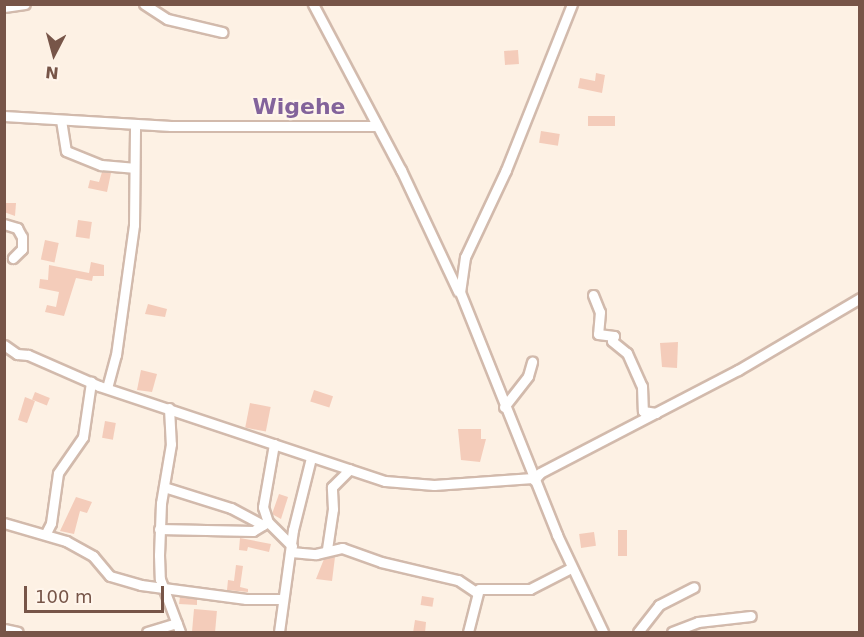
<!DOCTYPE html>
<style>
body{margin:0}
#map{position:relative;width:864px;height:637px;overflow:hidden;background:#fdf1e4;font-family:"DejaVu Sans",sans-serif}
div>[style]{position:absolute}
.building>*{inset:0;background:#f4ccba;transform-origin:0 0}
.roads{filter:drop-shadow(2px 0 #d2baac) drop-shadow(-2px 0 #d2baac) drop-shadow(0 2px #d2baac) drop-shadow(0 -2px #d2baac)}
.minor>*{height:9px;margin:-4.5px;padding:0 4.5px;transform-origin:4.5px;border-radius:4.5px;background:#fff}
span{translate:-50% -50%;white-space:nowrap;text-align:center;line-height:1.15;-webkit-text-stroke:4.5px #fff5eb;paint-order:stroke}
.quarter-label{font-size:22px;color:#83639b;font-weight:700}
.frame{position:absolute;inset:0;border:6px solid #775548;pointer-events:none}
.north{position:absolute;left:24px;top:24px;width:60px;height:60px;-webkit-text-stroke:4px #fff5eb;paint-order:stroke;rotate:186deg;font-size:16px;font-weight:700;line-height:24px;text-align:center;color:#775548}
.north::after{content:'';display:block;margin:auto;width:21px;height:27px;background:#775548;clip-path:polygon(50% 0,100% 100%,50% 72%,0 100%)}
.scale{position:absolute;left:24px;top:586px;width:140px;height:27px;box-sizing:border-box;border:3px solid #775548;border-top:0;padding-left:8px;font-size:18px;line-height:21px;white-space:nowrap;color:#775548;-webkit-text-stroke:4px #fff5eb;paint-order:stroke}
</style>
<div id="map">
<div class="building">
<i style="left:518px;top:50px;width:14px;height:14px;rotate:86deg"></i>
<i style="clip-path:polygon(596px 73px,605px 75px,602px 93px,578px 88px,580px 78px,595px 81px)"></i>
<i style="left:588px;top:116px;width:27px;height:10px"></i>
<i style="left:541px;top:131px;width:19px;height:12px;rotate:9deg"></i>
<i style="clip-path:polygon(102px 172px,111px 173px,107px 192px,88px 188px,90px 180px,99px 182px)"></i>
<i style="clip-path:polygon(4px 203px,16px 203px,15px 216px,4px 212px)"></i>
<i style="left:78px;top:220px;width:14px;height:17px;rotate:8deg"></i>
<i style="left:45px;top:240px;width:14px;height:20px;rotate:12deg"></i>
<i style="clip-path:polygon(91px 262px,104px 265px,104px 276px,93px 276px,92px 281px,76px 278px,64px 316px,45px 312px,47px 305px,56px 307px,59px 292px,39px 288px,40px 279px,48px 280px,49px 265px,89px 273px)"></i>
<i style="clip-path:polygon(148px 304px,167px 309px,165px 317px,145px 314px)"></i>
<i style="clip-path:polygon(678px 342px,677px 368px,662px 367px,660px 343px)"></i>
<i style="clip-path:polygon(141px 370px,157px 374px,152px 392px,137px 390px)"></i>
<i style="left:314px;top:390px;width:20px;height:12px;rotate:18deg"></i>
<i style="left:35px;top:392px;width:16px;height:8px;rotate:22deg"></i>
<i style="clip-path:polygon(25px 397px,35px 401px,27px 423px,18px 420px)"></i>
<i style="left:250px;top:403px;width:21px;height:25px;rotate:11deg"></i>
<i style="left:105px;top:421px;width:11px;height:17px;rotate:10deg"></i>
<i style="clip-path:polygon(458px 429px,481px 429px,481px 439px,486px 439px,480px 462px,461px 460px)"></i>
<i style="clip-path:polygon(279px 494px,288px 497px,281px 519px,272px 514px)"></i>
<i style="clip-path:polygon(76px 497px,92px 502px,87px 513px,80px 511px,74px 534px,60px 531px)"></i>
<i style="left:618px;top:530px;width:9px;height:26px"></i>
<i style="left:594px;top:532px;width:14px;height:15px;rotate:82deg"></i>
<i style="clip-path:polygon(240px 538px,271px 544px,269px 552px,248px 547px,247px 551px,239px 550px)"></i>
<i style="clip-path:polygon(335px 557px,332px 581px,316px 579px,324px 559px)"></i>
<i style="clip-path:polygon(236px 565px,243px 566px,240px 587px,248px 589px,248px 592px,227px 590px,228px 580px,234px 581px)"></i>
<i style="left:422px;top:596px;width:12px;height:9px;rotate:9deg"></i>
<i style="clip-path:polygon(180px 597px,197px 599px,197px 605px,179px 604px)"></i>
<i style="left:194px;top:609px;width:23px;height:24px;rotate:5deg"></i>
<i style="clip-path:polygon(415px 620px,426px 622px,425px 633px,413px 633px)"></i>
</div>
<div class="roads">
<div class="minor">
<i style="left:144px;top:4px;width:27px;rotate:33deg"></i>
<i style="left:167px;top:19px;width:57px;rotate:13.3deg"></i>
<i style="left:313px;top:4px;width:188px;rotate:62.1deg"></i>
<i style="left:401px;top:170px;width:134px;rotate:64.8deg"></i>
<i style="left:572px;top:4px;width:179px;rotate:111.7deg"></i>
<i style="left:506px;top:170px;width:96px;rotate:115.2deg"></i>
<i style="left:465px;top:257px;width:35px;rotate:98deg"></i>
<i style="left:460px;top:292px;width:262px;rotate:68.2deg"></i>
<i style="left:557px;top:535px;width:107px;rotate:64.6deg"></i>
<i style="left:4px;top:7px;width:21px;rotate:-8deg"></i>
<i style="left:4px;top:116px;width:167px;rotate:3.4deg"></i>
<i style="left:171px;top:126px;width:206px"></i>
<i style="left:61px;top:120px;width:31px;rotate:81deg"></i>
<i style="left:66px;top:151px;width:38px;rotate:22deg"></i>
<i style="left:101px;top:165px;width:32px;rotate:5deg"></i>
<i style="left:4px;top:224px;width:14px;rotate:17deg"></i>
<i style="left:17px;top:228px;width:10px;rotate:61deg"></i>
<i style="left:22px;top:237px;width:12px;rotate:90deg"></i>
<i style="left:22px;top:249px;width:13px;rotate:135deg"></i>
<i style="left:593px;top:295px;width:18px;rotate:68deg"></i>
<i style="left:600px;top:312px;width:22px;rotate:95deg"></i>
<i style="left:598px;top:334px;width:16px;rotate:7deg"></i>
<i style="left:614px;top:336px;width:5px;rotate:112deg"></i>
<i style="left:612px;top:341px;width:19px;rotate:39deg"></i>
<i style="left:627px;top:353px;width:36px;rotate:66deg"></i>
<i style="left:642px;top:386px;width:25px;rotate:88deg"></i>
<i style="left:643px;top:411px;width:13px;rotate:9deg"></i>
<i style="left:4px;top:345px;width:16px;rotate:35deg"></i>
<i style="left:17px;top:354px;width:11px;rotate:5deg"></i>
<i style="left:28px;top:355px;width:77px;rotate:23.6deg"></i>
<i style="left:99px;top:386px;width:301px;rotate:18.4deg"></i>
<i style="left:385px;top:481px;width:49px;rotate:4.7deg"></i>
<i style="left:434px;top:485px;width:99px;rotate:-4deg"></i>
<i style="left:107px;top:388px;width:34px;rotate:-75deg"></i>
<i style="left:116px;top:355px;width:131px;rotate:-82.1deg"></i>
<i style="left:134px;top:225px;width:101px;rotate:-89.4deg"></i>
<i style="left:504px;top:407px;width:39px;rotate:-52deg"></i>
<i style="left:528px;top:376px;width:15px;rotate:-74deg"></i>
<i style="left:169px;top:408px;width:36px;rotate:87deg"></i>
<i style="left:171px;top:444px;width:60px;rotate:99.6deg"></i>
<i style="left:161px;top:503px;width:52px;rotate:92.2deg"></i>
<i style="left:159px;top:555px;width:24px;rotate:88deg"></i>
<i style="left:160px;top:579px;width:57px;rotate:69.3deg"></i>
<i style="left:274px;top:444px;width:64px;rotate:99.9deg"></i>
<i style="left:263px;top:507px;width:16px;rotate:72deg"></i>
<i style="left:268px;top:522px;width:34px;rotate:45deg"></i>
<i style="left:534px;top:480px;width:9px;rotate:-49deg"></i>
<i style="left:540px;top:473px;width:223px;rotate:-27.5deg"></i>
<i style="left:738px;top:370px;width:142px;rotate:-30.5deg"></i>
<i style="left:164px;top:487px;width:70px;rotate:17.4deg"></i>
<i style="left:231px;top:508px;width:36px;rotate:28deg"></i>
<i style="left:4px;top:523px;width:65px;rotate:16.2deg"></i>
<i style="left:66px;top:541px;width:31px;rotate:29deg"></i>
<i style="left:93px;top:556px;width:26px;rotate:50deg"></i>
<i style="left:110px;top:576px;width:32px;rotate:16deg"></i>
<i style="left:141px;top:585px;width:106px;rotate:7.6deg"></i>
<i style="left:246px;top:599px;width:37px"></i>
<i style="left:159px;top:529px;width:94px;rotate:1.2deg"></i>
<i style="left:253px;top:531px;width:17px;rotate:-31deg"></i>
<i style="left:46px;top:533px;width:11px;rotate:-63deg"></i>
<i style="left:51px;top:523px;width:50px;rotate:-82deg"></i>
<i style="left:58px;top:473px;width:44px;rotate:-55.2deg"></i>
<i style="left:83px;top:437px;width:56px;rotate:-81.7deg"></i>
<i style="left:327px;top:549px;width:40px;rotate:-81.5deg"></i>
<i style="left:333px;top:509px;width:22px;rotate:-93deg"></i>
<i style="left:332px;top:487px;width:25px;rotate:-45deg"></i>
<i style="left:291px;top:552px;width:25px;rotate:5deg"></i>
<i style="left:316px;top:554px;width:27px;rotate:-13deg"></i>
<i style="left:342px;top:548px;width:41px;rotate:19.7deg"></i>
<i style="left:381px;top:562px;width:79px;rotate:13.2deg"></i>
<i style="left:458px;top:580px;width:22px;rotate:34deg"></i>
<i style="left:4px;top:629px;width:14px;rotate:12deg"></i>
<i style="left:147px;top:632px;width:31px;rotate:-17deg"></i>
<i style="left:279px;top:632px;width:103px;rotate:-82.2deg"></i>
<i style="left:293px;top:530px;width:74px;rotate:-76deg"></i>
<i style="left:468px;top:632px;width:44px;rotate:-75.7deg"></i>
<i style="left:479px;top:589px;width:51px"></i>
<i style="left:530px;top:589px;width:46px;rotate:-27.1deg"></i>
<i style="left:638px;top:632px;width:34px;rotate:-52deg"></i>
<i style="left:659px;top:605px;width:39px;rotate:-27deg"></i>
<i style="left:672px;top:632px;width:28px;rotate:-21deg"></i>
<i style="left:698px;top:622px;width:53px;rotate:-6.5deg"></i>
</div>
</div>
<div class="quarter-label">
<span style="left:299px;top:107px">Wigehe</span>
</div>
<div class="frame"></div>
<div class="north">N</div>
<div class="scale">100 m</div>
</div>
